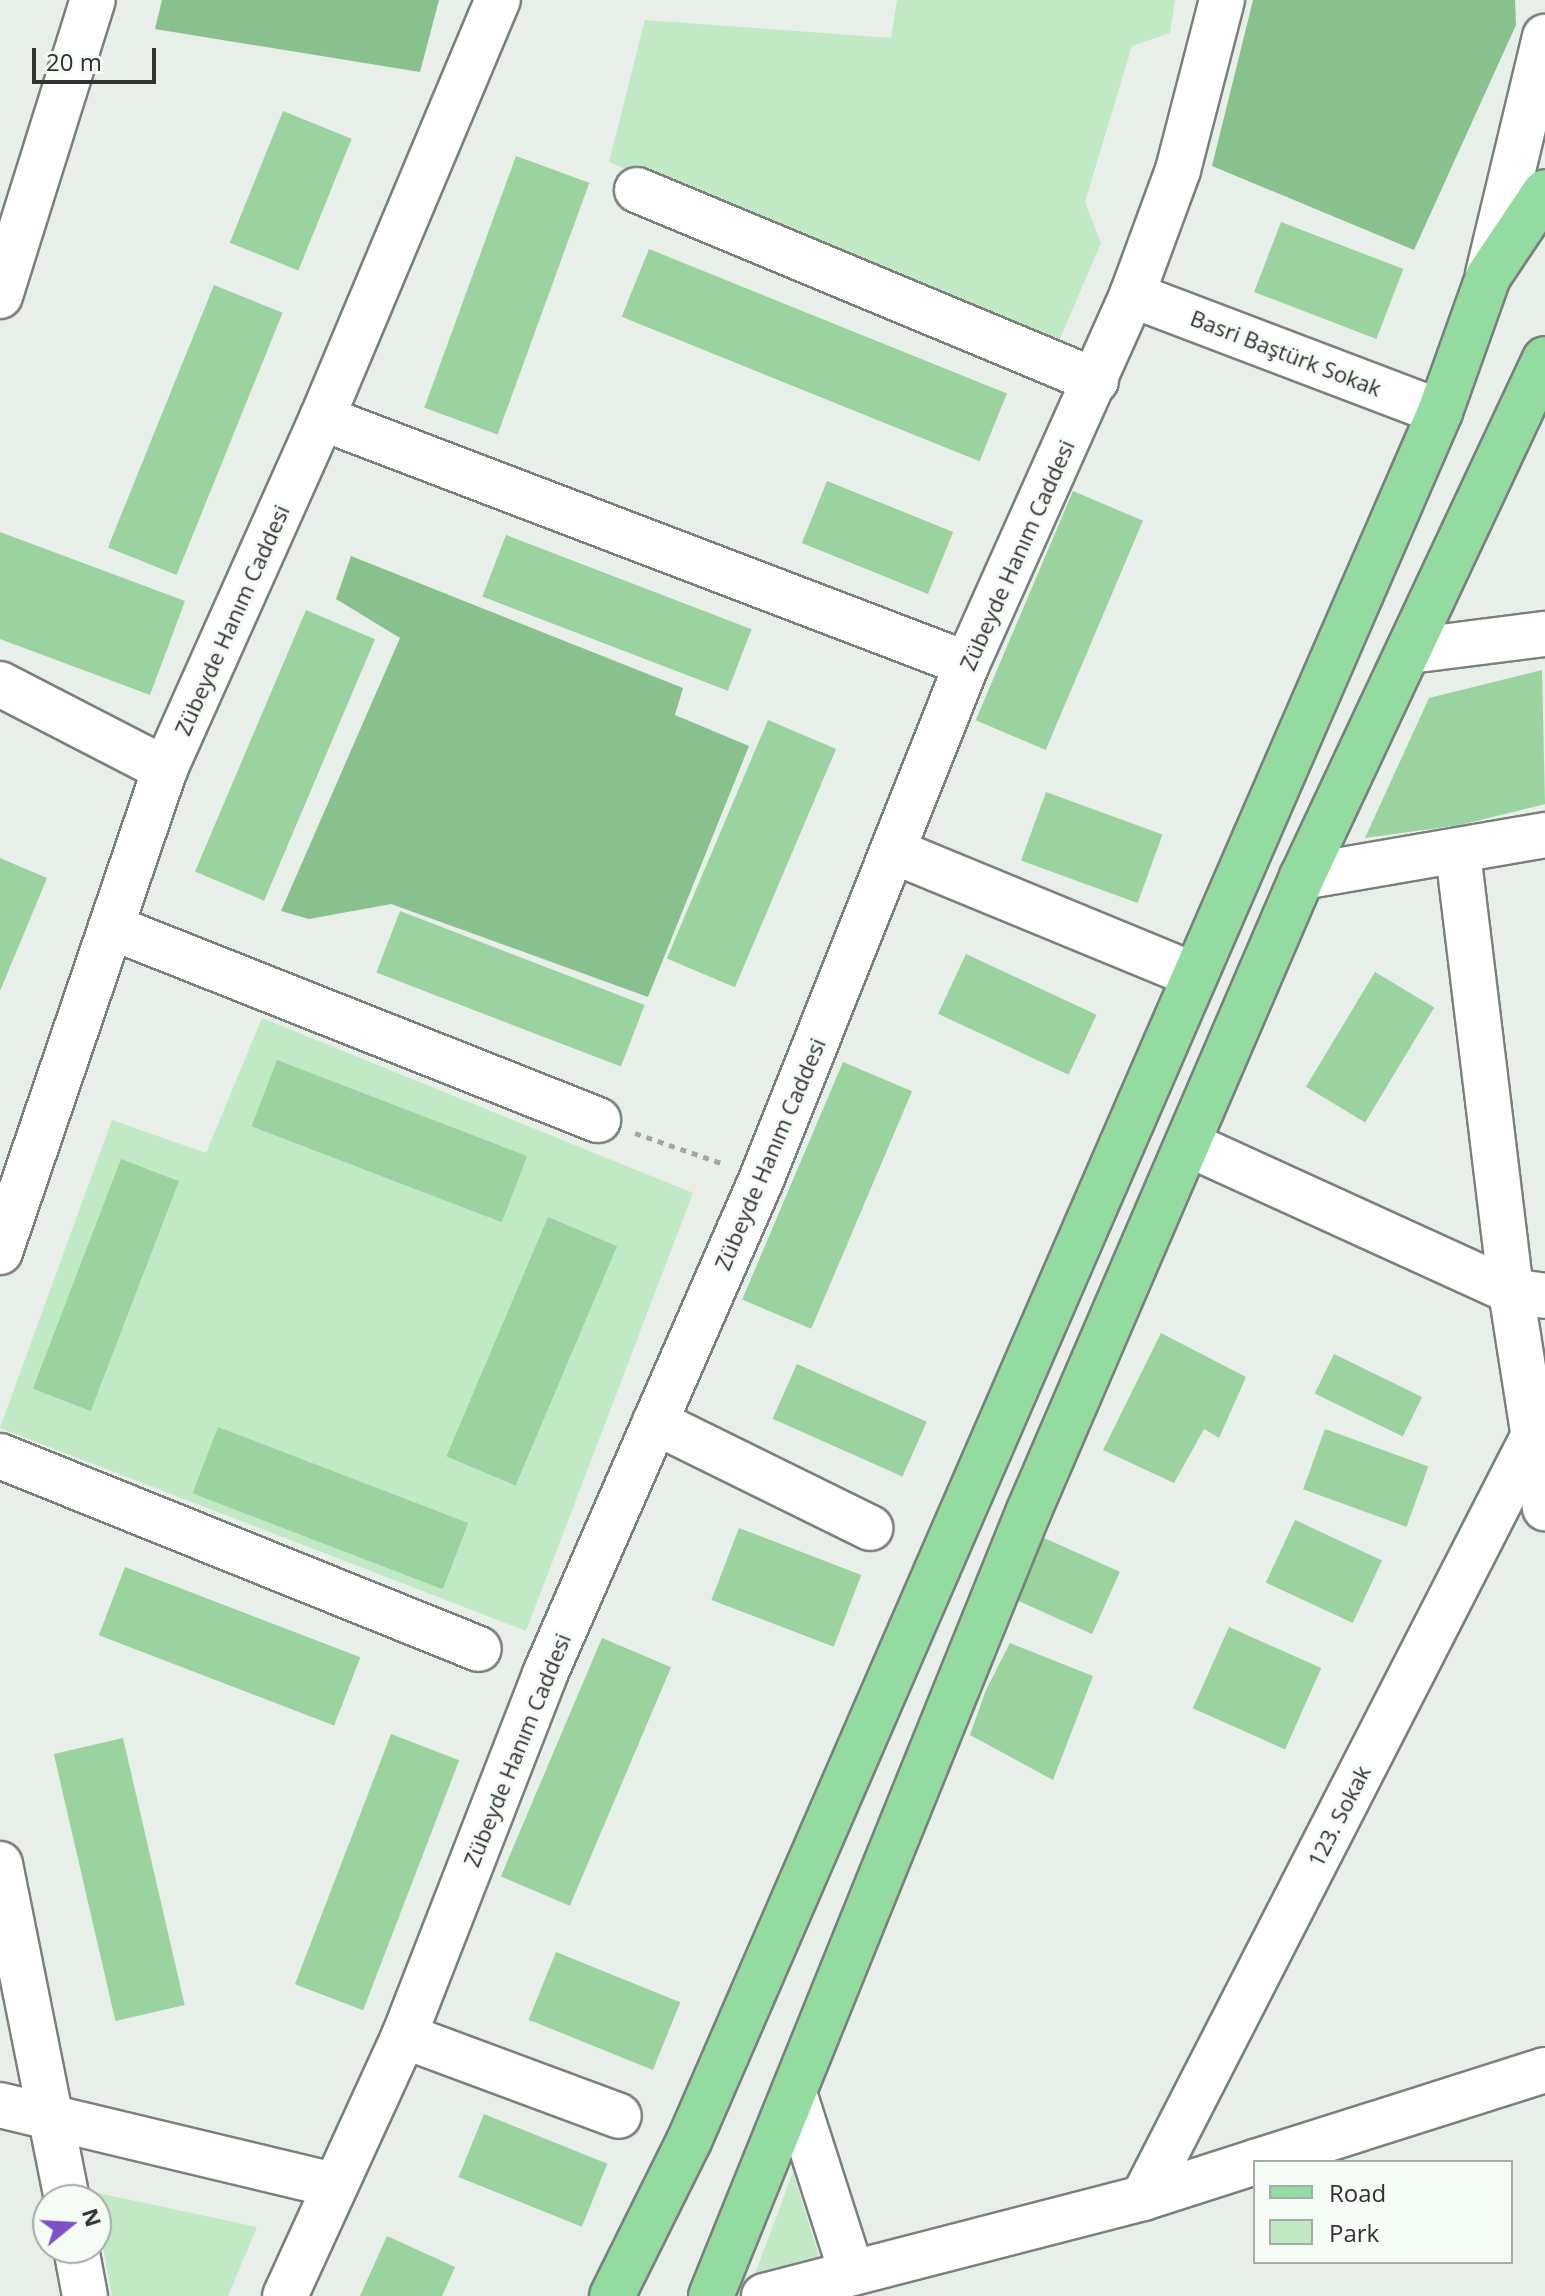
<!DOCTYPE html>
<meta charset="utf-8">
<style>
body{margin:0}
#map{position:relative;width:1545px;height:2296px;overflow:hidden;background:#e8eee8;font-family:"Open Sans",sans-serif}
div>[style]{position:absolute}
.green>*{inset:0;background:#c2e9c5}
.forest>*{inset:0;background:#88c18e}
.building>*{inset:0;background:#9ad39f;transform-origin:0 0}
.path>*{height:5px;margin-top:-2.5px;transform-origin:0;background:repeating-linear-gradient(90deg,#a2a7a2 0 6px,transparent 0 12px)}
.roads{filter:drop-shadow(2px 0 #7a807b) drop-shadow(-2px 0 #7a807b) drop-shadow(0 2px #7a807b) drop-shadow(0 -2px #7a807b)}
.minor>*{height:44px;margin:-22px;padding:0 22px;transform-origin:22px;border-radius:22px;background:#fff}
.major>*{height:44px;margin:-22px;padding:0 22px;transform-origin:22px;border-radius:22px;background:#93dba1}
span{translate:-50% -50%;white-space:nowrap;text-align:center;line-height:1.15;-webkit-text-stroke:6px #f5fbf5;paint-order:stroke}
.street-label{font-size:22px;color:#303330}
.legend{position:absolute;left:1253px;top:2160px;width:260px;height:104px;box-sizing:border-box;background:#f5fbf5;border:2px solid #a6aba6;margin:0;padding:10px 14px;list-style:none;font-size:24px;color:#303330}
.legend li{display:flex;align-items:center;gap:16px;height:40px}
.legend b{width:40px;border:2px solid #a6aba6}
.north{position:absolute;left:32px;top:2184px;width:80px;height:80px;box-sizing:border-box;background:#f5fbf5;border:2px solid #a6aba6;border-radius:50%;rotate:72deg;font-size:22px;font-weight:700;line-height:32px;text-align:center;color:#303330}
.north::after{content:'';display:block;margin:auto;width:28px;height:36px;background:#7d50c9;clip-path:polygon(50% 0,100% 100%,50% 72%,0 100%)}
.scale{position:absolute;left:32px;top:48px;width:124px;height:36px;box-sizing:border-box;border:4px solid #303330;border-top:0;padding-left:10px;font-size:24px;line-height:28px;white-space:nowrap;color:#303330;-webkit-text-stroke:6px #f5fbf5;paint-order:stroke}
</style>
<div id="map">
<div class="green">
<i style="clip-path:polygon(897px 0,1175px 0,1170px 33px,1132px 46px,1085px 202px,1101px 243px,1056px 348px,609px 162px,645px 20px,891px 38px)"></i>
<i style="clip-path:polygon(262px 1018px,693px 1193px,526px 1631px,0 1428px,112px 1120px,206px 1153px)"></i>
<i style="clip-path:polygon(793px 2172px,819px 2257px,752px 2282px)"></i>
<i style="clip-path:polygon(93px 2192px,257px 2227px,228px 2296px,112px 2296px)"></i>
</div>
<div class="forest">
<i style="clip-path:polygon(162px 0,439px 0,420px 72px,155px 29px)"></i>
<i style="clip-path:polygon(1253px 0,1515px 0,1516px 25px,1414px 250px,1212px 166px)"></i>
<i style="clip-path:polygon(351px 556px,683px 688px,675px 715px,749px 746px,648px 997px,391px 904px,309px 919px,281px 911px,400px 638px,336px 599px)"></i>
</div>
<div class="building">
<i style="left:283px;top:111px;width:74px;height:142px;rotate:22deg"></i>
<i style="left:516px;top:156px;width:78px;height:268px;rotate:20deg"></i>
<i style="left:1281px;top:222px;width:131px;height:75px;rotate:21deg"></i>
<i style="left:649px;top:249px;width:386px;height:73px;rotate:22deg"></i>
<i style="left:214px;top:285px;width:74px;height:283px;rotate:22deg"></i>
<i style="left:827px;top:481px;width:136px;height:67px;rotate:22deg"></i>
<i style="left:1073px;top:491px;width:76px;height:249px;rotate:23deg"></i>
<i style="clip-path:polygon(0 532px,185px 601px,150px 695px,0 639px)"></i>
<i style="left:506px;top:535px;width:263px;height:66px;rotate:21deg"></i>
<i style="left:306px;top:610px;width:75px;height:284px;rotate:23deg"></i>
<i style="clip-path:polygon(1542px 670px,1545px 804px,1460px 825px,1365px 838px,1429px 698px)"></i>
<i style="left:768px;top:720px;width:74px;height:259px;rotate:23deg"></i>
<i style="left:1046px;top:792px;width:124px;height:73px;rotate:20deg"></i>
<i style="clip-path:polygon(0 858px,47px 878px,0 991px)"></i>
<i style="left:400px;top:911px;width:262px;height:66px;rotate:21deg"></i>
<i style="left:966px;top:954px;width:144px;height:66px;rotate:25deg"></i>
<i style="left:1375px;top:972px;width:69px;height:134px;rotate:31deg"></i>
<i style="left:277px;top:1060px;width:268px;height:71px;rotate:21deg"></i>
<i style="left:843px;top:1062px;width:75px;height:258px;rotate:23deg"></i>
<i style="left:121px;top:1159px;width:62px;height:246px;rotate:21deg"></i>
<i style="left:548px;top:1217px;width:75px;height:260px;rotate:23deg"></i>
<i style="clip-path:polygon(1161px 1333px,1246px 1377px,1219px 1438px,1204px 1429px,1174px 1483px,1103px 1450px)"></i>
<i style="left:1334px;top:1354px;width:98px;height:44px;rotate:26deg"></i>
<i style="left:797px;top:1364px;width:142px;height:60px;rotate:24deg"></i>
<i style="left:218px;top:1427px;width:268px;height:71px;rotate:21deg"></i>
<i style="left:1325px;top:1429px;width:110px;height:64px;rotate:20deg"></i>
<i style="left:1295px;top:1520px;width:96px;height:69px;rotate:25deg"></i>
<i style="left:739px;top:1528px;width:131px;height:77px;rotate:21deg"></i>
<i style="left:1044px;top:1538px;width:83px;height:68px;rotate:24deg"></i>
<i style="left:125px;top:1567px;width:252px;height:73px;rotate:21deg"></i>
<i style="left:1229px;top:1627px;width:101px;height:89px;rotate:24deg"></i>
<i style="left:602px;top:1638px;width:75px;height:259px;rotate:23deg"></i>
<i style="clip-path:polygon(1010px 1643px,1093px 1676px,1053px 1780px,970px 1735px,986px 1690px)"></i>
<i style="left:391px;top:1734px;width:73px;height:268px;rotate:21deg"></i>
<i style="left:123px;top:1738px;width:274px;height:71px;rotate:77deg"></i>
<i style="left:556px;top:1952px;width:134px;height:73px;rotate:22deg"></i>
<i style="left:484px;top:2114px;width:133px;height:68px;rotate:22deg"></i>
<i style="clip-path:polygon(387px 2236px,455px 2267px,442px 2296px,360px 2296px)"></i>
</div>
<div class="path">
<i style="left:635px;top:1133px;width:94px;rotate:19.2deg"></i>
</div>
<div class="roads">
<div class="minor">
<i style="left:637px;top:190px;width:497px;rotate:22.6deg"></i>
<i style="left:1488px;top:274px;width:244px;rotate:-76.5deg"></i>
<i style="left:1132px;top:295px;width:329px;rotate:20.8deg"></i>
<i style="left:0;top:296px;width:310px;rotate:-72.6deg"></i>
<i style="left:322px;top:418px;width:690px;rotate:20.88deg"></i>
<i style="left:1410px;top:651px;width:136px;rotate:-7.2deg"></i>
<i style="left:0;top:684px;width:186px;rotate:27.3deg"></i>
<i style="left:893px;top:851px;width:326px;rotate:22.4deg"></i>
<i style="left:1458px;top:853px;width:441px;rotate:83.1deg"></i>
<i style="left:1511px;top:1291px;width:220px;rotate:81.1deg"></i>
<i style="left:1302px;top:877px;width:247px;rotate:-9.8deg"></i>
<i style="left:111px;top:927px;width:524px;rotate:21.62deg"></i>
<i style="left:1188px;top:1144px;width:355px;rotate:24.5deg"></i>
<i style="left:1511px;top:1291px;width:34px;rotate:8deg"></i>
<i style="left:0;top:1252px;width:510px;rotate:-71.14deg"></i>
<i style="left:165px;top:769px;width:385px;rotate:-65.9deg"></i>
<i style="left:322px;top:418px;width:454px;rotate:-67.2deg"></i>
<i style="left:655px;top:1422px;width:240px;rotate:26.2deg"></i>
<i style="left:0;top:1456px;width:516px;rotate:21.95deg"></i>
<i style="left:0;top:1864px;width:343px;rotate:78.7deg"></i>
<i style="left:404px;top:2036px;width:229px;rotate:20.4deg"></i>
<i style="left:794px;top:2093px;width:187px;rotate:72.2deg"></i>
<i style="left:0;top:2105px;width:343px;rotate:13.5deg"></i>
<i style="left:1255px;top:2162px;width:304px;rotate:-17.6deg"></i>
<i style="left:1143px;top:2198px;width:857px;rotate:-62.87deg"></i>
<i style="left:76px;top:2248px;width:49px;rotate:79.4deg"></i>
<i style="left:285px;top:2296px;width:286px;rotate:-65.4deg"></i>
<i style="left:404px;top:2036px;width:388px;rotate:-68.7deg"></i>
<i style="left:545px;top:1674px;width:541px;rotate:-66.37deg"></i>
<i style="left:762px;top:1178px;width:553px;rotate:-68.26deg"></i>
<i style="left:967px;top:664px;width:404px;rotate:-65.9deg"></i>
<i style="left:1132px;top:295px;width:133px;rotate:-69.8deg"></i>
<i style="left:1178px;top:170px;width:176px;rotate:-75.5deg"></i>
<i style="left:764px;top:2296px;width:391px;rotate:-14.5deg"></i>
<i style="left:1143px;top:2198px;width:118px;rotate:-17.8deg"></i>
</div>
<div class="major">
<i style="left:612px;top:2296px;width:173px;rotate:-63.6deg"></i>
<i style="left:689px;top:2141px;width:1885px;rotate:-66.52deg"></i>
<i style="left:1440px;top:412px;width:143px;rotate:-70.4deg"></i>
<i style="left:1488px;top:277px;width:102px;rotate:-56.2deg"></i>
<i style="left:711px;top:2296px;width:845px;rotate:-67.96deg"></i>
<i style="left:1028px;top:1513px;width:693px;rotate:-66.69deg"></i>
<i style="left:1302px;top:877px;width:572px;rotate:-64.87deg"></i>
</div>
</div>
<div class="street-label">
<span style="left:1286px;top:353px;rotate:21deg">Basri Baştürk Sokak</span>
<span style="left:1017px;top:555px;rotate:-66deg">Zübeyde Hanım Caddesi</span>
<span style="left:232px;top:620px;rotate:-66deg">Zübeyde Hanım Caddesi</span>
<span style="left:770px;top:1154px;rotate:-67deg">Zübeyde Hanım Caddesi</span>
<span style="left:517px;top:1750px;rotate:-68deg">Zübeyde Hanım Caddesi</span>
<span style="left:1339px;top:1816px;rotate:-63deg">123. Sokak</span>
</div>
<ul class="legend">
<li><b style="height:10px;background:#93dba1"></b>Road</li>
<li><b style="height:22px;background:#c2e9c5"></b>Park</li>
</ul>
<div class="north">N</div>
<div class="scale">20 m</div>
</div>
